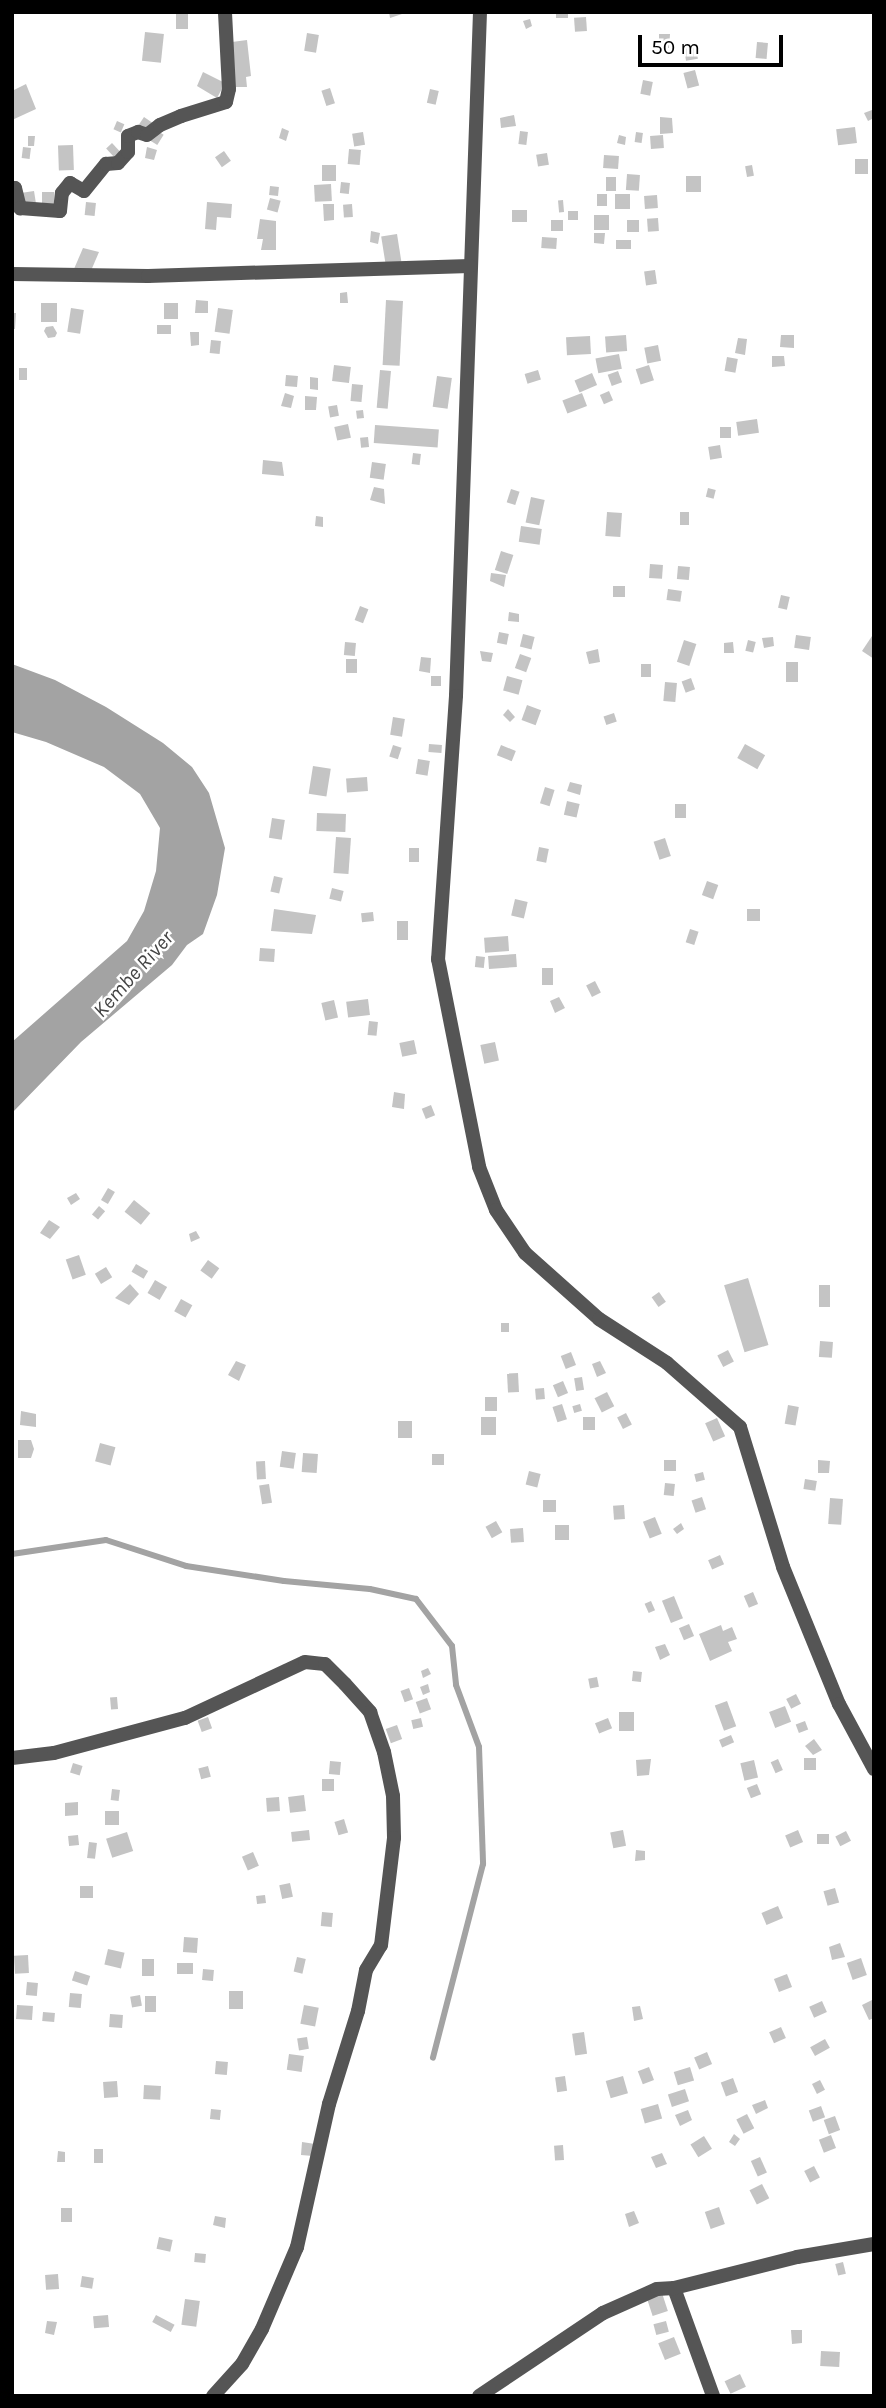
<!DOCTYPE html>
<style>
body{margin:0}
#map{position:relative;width:886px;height:2408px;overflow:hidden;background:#fff;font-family:Karla,sans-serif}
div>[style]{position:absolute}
.water>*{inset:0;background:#a3a3a3}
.stream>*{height:6px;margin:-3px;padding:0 3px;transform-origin:3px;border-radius:3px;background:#a3a3a3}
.building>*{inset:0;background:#c4c4c4;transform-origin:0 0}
.street>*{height:14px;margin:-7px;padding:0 7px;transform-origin:7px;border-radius:7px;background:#555}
span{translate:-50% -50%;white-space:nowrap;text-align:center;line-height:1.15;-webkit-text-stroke:5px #fff;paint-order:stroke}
.water-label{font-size:21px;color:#444;font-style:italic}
.frame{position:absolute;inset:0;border:14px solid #000;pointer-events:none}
.scale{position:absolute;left:638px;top:35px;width:145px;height:32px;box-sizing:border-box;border:4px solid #000;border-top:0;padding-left:9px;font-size:21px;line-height:24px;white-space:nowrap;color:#000;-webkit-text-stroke:5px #fff;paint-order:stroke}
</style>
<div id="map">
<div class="water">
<i style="clip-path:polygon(12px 664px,55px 680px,106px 707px,163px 743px,192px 767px,209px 793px,225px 848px,217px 895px,203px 934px,187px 945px,172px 965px,81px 1042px,12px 1113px,12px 1042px,127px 941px,144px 911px,156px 871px,160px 828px,140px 794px,104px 767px,46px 742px,12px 732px)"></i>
</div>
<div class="stream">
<i style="left:12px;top:1554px;width:95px;rotate:-8.5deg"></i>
<i style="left:106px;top:1540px;width:84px;rotate:18deg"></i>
<i style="left:186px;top:1566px;width:99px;rotate:8.7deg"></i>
<i style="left:284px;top:1581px;width:86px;rotate:5.3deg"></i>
<i style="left:370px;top:1589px;width:47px;rotate:12.3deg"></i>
<i style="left:416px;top:1599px;width:59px;rotate:52.5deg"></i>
<i style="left:452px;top:1646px;width:39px;rotate:84deg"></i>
<i style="left:456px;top:1685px;width:66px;rotate:69.6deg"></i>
<i style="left:479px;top:1747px;width:117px;rotate:88deg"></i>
<i style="left:483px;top:1864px;width:200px;rotate:104.5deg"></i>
</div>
<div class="building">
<i style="left:176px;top:12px;width:12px;height:17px"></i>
<i style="clip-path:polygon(389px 12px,405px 12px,405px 13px,390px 18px)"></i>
<i style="left:556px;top:12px;width:12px;height:6px"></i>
<i style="left:586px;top:17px;width:14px;height:12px;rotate:86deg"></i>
<i style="clip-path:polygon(530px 19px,532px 26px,526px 29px,523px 21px)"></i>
<i style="left:145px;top:32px;width:19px;height:29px;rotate:6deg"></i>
<i style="left:307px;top:33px;width:12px;height:18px;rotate:9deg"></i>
<i style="clip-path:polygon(659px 34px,670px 34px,669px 48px,659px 47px)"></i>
<i style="clip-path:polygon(247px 40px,251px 76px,246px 77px,247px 87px,235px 87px,232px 42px)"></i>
<i style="left:757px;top:42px;width:11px;height:16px;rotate:5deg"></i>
<i style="left:696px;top:47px;width:12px;height:12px;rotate:81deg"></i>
<i style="left:695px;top:70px;width:16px;height:12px;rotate:75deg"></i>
<i style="clip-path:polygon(203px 72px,225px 83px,217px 98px,197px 86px)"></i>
<i style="left:643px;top:80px;width:10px;height:14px;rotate:11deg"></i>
<i style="clip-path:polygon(26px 84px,36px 109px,12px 120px,12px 91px)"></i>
<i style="left:330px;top:88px;width:16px;height:9px;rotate:72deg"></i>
<i style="left:430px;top:89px;width:9px;height:14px;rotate:13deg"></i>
<i style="clip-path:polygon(872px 110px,874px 118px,868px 121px,864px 113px)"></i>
<i style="clip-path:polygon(514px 115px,516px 126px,501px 128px,500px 118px)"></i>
<i style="left:144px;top:117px;width:11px;height:12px;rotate:34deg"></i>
<i style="clip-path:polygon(660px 117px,672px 118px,673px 133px,660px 134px)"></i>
<i style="left:117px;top:121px;width:8px;height:9px;rotate:23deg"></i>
<i style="left:855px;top:127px;width:16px;height:19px;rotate:83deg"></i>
<i style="clip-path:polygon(282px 128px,289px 131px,286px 141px,279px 138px)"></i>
<i style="left:156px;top:130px;width:9px;height:12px;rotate:32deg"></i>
<i style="left:520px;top:131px;width:8px;height:13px;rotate:7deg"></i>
<i style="left:363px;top:132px;width:13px;height:11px;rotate:81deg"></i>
<i style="left:636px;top:132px;width:7px;height:10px;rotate:8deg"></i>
<i style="clip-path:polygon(619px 135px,626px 137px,625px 145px,617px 143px)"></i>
<i style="left:663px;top:135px;width:13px;height:13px;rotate:86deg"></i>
<i style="clip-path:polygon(28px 136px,35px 136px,34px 146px,28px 146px)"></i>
<i style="left:112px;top:143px;width:16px;height:8px;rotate:47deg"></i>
<i style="left:73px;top:145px;width:25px;height:15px;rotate:88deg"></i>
<i style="left:23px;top:147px;width:8px;height:11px;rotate:7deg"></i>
<i style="clip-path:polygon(147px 147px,157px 150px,154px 160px,145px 158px)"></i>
<i style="left:349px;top:149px;width:12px;height:15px;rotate:5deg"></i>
<i style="left:224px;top:151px;width:12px;height:11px;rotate:55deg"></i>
<i style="left:547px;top:153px;width:12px;height:11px;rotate:81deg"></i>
<i style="left:604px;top:155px;width:15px;height:13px;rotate:4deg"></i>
<i style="left:855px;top:159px;width:13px;height:15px"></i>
<i style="left:322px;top:165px;width:14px;height:16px"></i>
<i style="left:752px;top:165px;width:11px;height:7px;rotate:80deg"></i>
<i style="left:627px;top:174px;width:13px;height:16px;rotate:4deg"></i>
<i style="left:686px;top:176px;width:15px;height:16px"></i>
<i style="left:606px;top:177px;width:10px;height:14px"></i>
<i style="left:341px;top:182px;width:9px;height:11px;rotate:6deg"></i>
<i style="left:331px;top:184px;width:17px;height:17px;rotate:87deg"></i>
<i style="left:270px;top:186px;width:9px;height:9px;rotate:6deg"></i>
<i style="left:34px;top:191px;width:13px;height:15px;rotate:81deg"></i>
<i style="left:42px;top:192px;width:12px;height:17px"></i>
<i style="left:597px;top:194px;width:10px;height:12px"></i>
<i style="left:615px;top:194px;width:15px;height:15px"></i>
<i style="left:657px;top:195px;width:13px;height:13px;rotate:86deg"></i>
<i style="left:270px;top:198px;width:11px;height:12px;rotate:15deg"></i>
<i style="left:563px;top:200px;width:12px;height:5px;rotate:85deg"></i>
<i style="left:86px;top:202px;width:10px;height:13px;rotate:6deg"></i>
<i style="clip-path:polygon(207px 202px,232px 204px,231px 218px,217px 217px,216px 230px,205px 229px)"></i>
<i style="clip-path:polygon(323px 204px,334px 204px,334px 220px,324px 221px)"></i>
<i style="left:352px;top:204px;width:13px;height:9px;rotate:86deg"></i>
<i style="left:512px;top:210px;width:15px;height:12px"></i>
<i style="left:568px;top:211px;width:10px;height:9px"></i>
<i style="left:594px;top:215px;width:15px;height:15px"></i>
<i style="left:658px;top:218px;width:13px;height:11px;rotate:86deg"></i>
<i style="clip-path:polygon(260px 219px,276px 221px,276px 250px,261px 250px,263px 239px,257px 239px)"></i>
<i style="left:551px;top:220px;width:12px;height:11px"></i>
<i style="left:627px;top:220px;width:12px;height:12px"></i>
<i style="clip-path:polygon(371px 231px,380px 233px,378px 244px,370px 242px)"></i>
<i style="clip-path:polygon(594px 233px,605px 233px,604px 244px,594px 243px)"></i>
<i style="left:397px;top:234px;width:33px;height:16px;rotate:81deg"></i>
<i style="left:542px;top:237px;width:15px;height:11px;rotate:4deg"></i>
<i style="left:616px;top:240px;width:15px;height:9px"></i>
<i style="clip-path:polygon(83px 248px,99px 252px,90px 273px,74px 269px)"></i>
<i style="left:655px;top:270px;width:14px;height:11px;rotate:82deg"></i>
<i style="clip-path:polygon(347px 292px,348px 303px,340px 303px,340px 293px)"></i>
<i style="clip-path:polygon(196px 300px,208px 301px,208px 313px,195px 313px)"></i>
<i style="left:386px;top:300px;width:17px;height:65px;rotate:3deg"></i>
<i style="left:41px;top:303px;width:16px;height:19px"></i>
<i style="left:164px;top:303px;width:14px;height:16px"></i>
<i style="left:71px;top:308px;width:13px;height:24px;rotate:9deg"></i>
<i style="left:218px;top:308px;width:15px;height:24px;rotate:8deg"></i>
<i style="clip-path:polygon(12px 313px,16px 313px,15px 329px,12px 329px)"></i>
<i style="left:157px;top:325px;width:14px;height:9px"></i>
<i style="clip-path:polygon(53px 326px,57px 333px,55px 337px,48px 338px,44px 331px,46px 327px)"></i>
<i style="clip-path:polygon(190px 332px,199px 332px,199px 345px,191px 346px)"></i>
<i style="left:626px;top:335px;width:16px;height:21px;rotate:86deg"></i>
<i style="clip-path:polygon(781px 335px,794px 335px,794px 348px,780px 347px)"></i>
<i style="left:590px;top:336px;width:18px;height:24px;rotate:87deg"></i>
<i style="clip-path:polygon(738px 338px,747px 339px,745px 355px,735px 353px)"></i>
<i style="left:211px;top:340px;width:10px;height:13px;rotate:6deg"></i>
<i style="left:658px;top:345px;width:16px;height:14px;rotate:79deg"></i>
<i style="left:619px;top:354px;width:15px;height:24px;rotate:79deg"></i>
<i style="clip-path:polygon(772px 356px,784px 356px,785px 366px,772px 367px)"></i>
<i style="left:727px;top:357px;width:11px;height:14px;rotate:10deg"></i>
<i style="left:334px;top:365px;width:17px;height:16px;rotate:7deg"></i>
<i style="left:649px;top:365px;width:16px;height:14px;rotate:72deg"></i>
<i style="left:19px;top:368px;width:8px;height:12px"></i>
<i style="left:380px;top:370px;width:11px;height:38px;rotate:5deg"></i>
<i style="left:538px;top:370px;width:10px;height:14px;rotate:73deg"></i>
<i style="left:618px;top:371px;width:12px;height:11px;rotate:70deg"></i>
<i style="left:592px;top:373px;width:13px;height:19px;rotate:67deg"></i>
<i style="left:286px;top:375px;width:12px;height:11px;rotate:5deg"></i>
<i style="left:437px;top:376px;width:15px;height:31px;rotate:8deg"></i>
<i style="clip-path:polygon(310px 377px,318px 378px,318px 390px,310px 389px)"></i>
<i style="left:352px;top:384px;width:11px;height:17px;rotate:5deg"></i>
<i style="left:609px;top:391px;width:10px;height:10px;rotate:66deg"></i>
<i style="clip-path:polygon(285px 393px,294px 396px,291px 408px,281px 406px)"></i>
<i style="left:582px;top:393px;width:14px;height:21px;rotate:69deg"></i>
<i style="clip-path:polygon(305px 396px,317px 397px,316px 410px,305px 410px)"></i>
<i style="left:337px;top:405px;width:11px;height:9px;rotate:80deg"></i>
<i style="left:363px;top:410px;width:8px;height:7px;rotate:83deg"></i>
<i style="left:757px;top:419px;width:14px;height:21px;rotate:82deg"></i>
<i style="left:348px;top:424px;width:14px;height:14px;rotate:78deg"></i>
<i style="left:375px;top:425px;width:64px;height:18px;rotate:4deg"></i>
<i style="left:720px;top:427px;width:11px;height:11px"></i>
<i style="left:368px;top:437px;width:10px;height:8px;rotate:84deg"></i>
<i style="left:720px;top:445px;width:13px;height:12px;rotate:81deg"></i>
<i style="left:413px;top:453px;width:8px;height:11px;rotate:7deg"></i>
<i style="clip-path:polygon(263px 460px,282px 462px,284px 476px,262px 474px)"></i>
<i style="left:372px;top:462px;width:14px;height:16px;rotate:8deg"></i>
<i style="clip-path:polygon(374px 487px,384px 489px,385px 504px,370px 500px)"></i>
<i style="left:708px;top:488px;width:8px;height:9px;rotate:14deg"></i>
<i style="left:511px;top:489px;width:9px;height:14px;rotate:18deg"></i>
<i style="left:531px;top:497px;width:14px;height:26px;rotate:12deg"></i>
<i style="left:607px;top:512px;width:15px;height:24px;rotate:4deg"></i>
<i style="left:680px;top:512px;width:9px;height:13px"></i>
<i style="clip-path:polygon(316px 516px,323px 517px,323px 527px,315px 526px)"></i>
<i style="left:521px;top:526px;width:21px;height:16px;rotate:8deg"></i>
<i style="left:501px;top:551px;width:13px;height:20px;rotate:18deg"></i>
<i style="left:650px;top:564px;width:13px;height:14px;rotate:4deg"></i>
<i style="left:678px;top:566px;width:12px;height:13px;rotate:5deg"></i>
<i style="clip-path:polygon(491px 573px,506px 575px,504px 587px,490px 581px)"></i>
<i style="left:613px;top:586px;width:12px;height:11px"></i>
<i style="left:668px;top:589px;width:14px;height:11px;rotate:8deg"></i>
<i style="left:781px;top:595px;width:9px;height:13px;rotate:13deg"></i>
<i style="left:360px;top:606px;width:9px;height:15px;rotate:21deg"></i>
<i style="clip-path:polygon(509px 612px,519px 614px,519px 622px,508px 621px)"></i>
<i style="left:499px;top:632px;width:10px;height:11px;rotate:11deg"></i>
<i style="clip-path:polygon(874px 633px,874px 659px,862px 651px)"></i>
<i style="left:523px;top:634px;width:12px;height:13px;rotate:14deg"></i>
<i style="left:796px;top:635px;width:15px;height:13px;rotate:8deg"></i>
<i style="clip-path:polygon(773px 637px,774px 646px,764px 648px,762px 638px)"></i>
<i style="left:684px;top:640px;width:13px;height:23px;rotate:18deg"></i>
<i style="left:748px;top:640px;width:8px;height:11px;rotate:14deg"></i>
<i style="left:345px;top:642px;width:11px;height:13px;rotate:5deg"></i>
<i style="clip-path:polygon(733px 642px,734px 653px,724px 653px,724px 643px)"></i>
<i style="clip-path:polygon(598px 649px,600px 662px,589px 664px,586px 652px)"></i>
<i style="clip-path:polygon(480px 651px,493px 653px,491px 662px,482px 661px)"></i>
<i style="left:520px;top:654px;width:12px;height:15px;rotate:20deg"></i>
<i style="clip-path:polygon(421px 657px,431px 658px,430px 673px,419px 671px)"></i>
<i style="left:346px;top:659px;width:11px;height:14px"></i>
<i style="left:786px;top:662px;width:12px;height:20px"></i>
<i style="left:641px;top:664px;width:10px;height:13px"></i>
<i style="left:431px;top:676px;width:10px;height:10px"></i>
<i style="left:507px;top:676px;width:16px;height:15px;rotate:15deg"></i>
<i style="left:691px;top:678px;width:12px;height:10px;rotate:70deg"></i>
<i style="left:665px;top:682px;width:12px;height:19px;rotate:5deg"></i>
<i style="left:527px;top:705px;width:15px;height:16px;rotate:20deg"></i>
<i style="clip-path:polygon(508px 709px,515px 717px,510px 722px,503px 715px)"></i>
<i style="left:614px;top:713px;width:9px;height:11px;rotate:72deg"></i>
<i style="left:393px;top:717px;width:12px;height:18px;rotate:9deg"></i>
<i style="left:429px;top:744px;width:13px;height:8px;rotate:4deg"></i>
<i style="left:745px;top:744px;width:23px;height:16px;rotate:29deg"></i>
<i style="left:393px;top:745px;width:9px;height:12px;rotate:18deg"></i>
<i style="left:501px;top:745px;width:16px;height:11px;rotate:22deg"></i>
<i style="left:418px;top:759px;width:12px;height:15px;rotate:9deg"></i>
<i style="left:313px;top:766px;width:18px;height:28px;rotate:9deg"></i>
<i style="left:367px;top:777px;width:14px;height:21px;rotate:86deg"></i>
<i style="clip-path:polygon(570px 782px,582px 785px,580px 795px,567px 791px)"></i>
<i style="left:545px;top:787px;width:10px;height:17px;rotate:17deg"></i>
<i style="left:567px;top:801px;width:13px;height:14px;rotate:13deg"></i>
<i style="left:675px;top:804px;width:11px;height:14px"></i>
<i style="left:317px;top:813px;width:29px;height:18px;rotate:2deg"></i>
<i style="left:272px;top:818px;width:13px;height:20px;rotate:9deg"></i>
<i style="left:336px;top:837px;width:15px;height:36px;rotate:4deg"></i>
<i style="left:665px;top:838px;width:19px;height:12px;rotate:72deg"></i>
<i style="left:539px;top:847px;width:10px;height:14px;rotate:11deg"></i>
<i style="left:409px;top:848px;width:10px;height:14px"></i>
<i style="left:274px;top:876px;width:9px;height:16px;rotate:13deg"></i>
<i style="left:707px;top:881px;width:12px;height:15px;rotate:20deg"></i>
<i style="left:332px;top:888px;width:12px;height:11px;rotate:14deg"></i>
<i style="left:515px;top:899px;width:13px;height:17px;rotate:13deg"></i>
<i style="clip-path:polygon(274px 909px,316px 915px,312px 934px,271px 931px)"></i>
<i style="left:747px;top:909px;width:13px;height:12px"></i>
<i style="left:373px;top:912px;width:9px;height:12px;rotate:84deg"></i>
<i style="left:397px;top:921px;width:11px;height:19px"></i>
<i style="left:690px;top:929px;width:9px;height:14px;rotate:18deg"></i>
<i style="left:508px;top:936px;width:15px;height:24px;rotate:86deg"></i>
<i style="left:260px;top:948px;width:15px;height:13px;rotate:4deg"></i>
<i style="left:516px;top:954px;width:13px;height:28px;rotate:86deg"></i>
<i style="left:476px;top:956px;width:9px;height:11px;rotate:6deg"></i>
<i style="left:542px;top:968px;width:11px;height:17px"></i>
<i style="left:595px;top:981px;width:13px;height:10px;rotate:63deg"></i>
<i style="clip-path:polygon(559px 997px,565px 1008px,555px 1013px,550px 1001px)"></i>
<i style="left:368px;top:999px;width:16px;height:22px;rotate:83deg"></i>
<i style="left:334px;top:1000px;width:18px;height:13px;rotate:77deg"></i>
<i style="left:369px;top:1021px;width:9px;height:14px;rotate:6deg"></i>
<i style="left:414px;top:1040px;width:14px;height:15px;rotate:78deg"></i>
<i style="left:495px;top:1042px;width:19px;height:15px;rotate:78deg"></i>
<i style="clip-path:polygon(394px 1092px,405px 1094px,404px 1109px,392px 1107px)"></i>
<i style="left:431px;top:1105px;width:11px;height:10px;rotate:68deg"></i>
<i style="left:108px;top:1188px;width:8px;height:14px;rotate:30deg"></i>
<i style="clip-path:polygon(76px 1193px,80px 1199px,71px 1205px,67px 1198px)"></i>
<i style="left:134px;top:1200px;width:21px;height:15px;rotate:39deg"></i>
<i style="left:99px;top:1206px;width:8px;height:11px;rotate:40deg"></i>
<i style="clip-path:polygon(49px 1220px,60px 1227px,50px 1239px,40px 1233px)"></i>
<i style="clip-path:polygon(196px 1231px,200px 1238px,191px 1242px,189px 1234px)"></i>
<i style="left:79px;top:1255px;width:21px;height:14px;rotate:71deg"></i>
<i style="left:208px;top:1260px;width:14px;height:13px;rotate:36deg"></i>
<i style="left:136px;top:1264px;width:14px;height:9px;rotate:30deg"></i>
<i style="left:106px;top:1267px;width:12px;height:13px;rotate:59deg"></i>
<i style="left:748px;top:1278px;width:70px;height:25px;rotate:73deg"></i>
<i style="left:155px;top:1280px;width:14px;height:15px;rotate:30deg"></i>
<i style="clip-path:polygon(130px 1284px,139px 1294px,129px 1305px,115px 1298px)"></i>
<i style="left:819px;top:1285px;width:11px;height:22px"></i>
<i style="left:659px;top:1292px;width:12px;height:9px;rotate:55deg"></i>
<i style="left:181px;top:1299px;width:13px;height:14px;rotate:29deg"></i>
<i style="left:501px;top:1323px;width:8px;height:9px"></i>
<i style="left:820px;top:1341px;width:13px;height:16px;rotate:4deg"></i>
<i style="left:728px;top:1350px;width:13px;height:12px;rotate:63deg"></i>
<i style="left:571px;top:1352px;width:14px;height:11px;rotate:69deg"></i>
<i style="clip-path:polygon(236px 1361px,246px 1365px,239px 1381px,228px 1375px)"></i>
<i style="clip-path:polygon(600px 1361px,606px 1373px,597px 1377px,592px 1364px)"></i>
<i style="left:518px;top:1373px;width:19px;height:11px;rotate:87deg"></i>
<i style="left:582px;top:1377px;width:13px;height:8px;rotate:81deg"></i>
<i style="left:563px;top:1381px;width:13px;height:11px;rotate:67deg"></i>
<i style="left:544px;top:1388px;width:11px;height:9px;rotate:85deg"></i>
<i style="left:607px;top:1392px;width:16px;height:14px;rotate:63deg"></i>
<i style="left:485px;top:1397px;width:12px;height:14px"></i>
<i style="left:562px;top:1404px;width:16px;height:10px;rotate:72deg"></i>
<i style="left:580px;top:1404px;width:7px;height:8px;rotate:74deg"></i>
<i style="left:788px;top:1405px;width:11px;height:19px;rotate:10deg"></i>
<i style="clip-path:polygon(21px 1411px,36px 1414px,36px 1427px,20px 1425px)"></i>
<i style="left:626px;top:1413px;width:13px;height:10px;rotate:63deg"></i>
<i style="left:481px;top:1417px;width:15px;height:18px"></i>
<i style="left:583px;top:1417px;width:12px;height:13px"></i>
<i style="left:717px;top:1418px;width:20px;height:13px;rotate:66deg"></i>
<i style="left:398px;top:1421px;width:14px;height:17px"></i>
<i style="clip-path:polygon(18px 1440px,31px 1440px,34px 1449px,31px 1458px,18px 1458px)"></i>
<i style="left:100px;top:1443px;width:16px;height:19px;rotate:15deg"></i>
<i style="left:282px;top:1451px;width:14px;height:16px;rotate:8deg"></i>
<i style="left:303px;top:1453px;width:15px;height:19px;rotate:4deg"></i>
<i style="left:432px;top:1454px;width:12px;height:11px"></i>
<i style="left:664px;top:1460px;width:12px;height:11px"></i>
<i style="clip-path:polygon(818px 1460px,830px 1461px,829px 1473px,818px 1473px)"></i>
<i style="left:265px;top:1461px;width:18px;height:9px;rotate:87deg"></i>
<i style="left:529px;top:1471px;width:12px;height:14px;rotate:14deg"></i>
<i style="left:703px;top:1472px;width:8px;height:9px;rotate:76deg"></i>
<i style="left:805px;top:1479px;width:12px;height:10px;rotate:9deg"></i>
<i style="left:665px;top:1483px;width:10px;height:12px;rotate:6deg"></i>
<i style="left:269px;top:1484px;width:19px;height:10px;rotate:81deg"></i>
<i style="left:702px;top:1497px;width:13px;height:11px;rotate:72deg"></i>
<i style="left:830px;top:1498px;width:13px;height:26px;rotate:4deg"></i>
<i style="left:556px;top:1500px;width:12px;height:13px;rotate:90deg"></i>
<i style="left:624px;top:1505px;width:14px;height:11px;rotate:86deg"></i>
<i style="left:655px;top:1517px;width:18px;height:13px;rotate:68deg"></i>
<i style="left:496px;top:1521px;width:13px;height:12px;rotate:61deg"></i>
<i style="clip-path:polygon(681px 1523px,684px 1529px,677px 1534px,673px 1529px)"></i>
<i style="left:555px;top:1525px;width:14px;height:15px"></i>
<i style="left:523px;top:1528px;width:14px;height:13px;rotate:86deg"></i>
<i style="left:720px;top:1555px;width:10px;height:13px;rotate:66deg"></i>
<i style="left:753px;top:1592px;width:13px;height:10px;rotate:67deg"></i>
<i style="left:674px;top:1596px;width:24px;height:13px;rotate:68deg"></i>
<i style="left:651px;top:1601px;width:10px;height:7px;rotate:66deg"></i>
<i style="left:689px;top:1624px;width:13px;height:11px;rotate:67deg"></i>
<i style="clip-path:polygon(721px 1625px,723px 1631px,732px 1627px,737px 1639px,728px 1642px,732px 1651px,710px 1661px,699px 1634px)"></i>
<i style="clip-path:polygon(665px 1644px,670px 1655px,660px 1660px,655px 1647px)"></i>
<i style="clip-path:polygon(428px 1668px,431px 1674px,423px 1678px,421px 1671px)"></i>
<i style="left:633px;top:1671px;width:9px;height:10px;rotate:6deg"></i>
<i style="left:597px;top:1677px;width:10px;height:9px;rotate:79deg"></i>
<i style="clip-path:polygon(428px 1684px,430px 1692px,423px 1695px,420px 1687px)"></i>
<i style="left:409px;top:1688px;width:12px;height:9px;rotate:70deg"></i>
<i style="left:796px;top:1694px;width:11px;height:11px;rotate:63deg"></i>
<i style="left:117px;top:1697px;width:12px;height:7px;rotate:85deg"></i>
<i style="left:427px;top:1698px;width:12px;height:12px;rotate:70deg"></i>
<i style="left:727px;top:1701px;width:27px;height:13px;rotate:70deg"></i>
<i style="left:785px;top:1706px;width:17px;height:17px;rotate:69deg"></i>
<i style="left:619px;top:1712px;width:15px;height:19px"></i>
<i style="left:208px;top:1717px;width:12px;height:11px;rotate:70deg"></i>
<i style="left:421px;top:1718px;width:9px;height:10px;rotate:77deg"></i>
<i style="left:608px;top:1718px;width:11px;height:14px;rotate:68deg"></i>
<i style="left:805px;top:1721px;width:9px;height:10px;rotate:69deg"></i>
<i style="left:397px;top:1725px;width:15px;height:12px;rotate:70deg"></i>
<i style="left:731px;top:1735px;width:8px;height:13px;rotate:67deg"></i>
<i style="clip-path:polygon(814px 1739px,822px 1750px,813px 1755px,805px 1746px)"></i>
<i style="left:804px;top:1758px;width:12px;height:12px"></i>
<i style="clip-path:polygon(651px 1759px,649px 1775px,637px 1776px,636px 1760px)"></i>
<i style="left:778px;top:1759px;width:12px;height:8px;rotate:66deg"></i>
<i style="left:754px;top:1760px;width:18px;height:14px;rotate:77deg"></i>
<i style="left:330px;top:1761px;width:11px;height:13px;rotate:5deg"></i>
<i style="left:73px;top:1763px;width:10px;height:10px;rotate:17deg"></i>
<i style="left:208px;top:1766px;width:11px;height:10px;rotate:75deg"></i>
<i style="left:322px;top:1779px;width:12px;height:12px"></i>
<i style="left:757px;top:1784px;width:11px;height:11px;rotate:68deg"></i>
<i style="left:112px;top:1789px;width:8px;height:11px;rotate:7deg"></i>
<i style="left:304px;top:1795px;width:16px;height:16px;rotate:83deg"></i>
<i style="left:279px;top:1797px;width:14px;height:13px;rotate:86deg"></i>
<i style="clip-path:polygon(78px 1802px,78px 1815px,65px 1816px,65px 1803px)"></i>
<i style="left:105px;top:1811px;width:14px;height:14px"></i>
<i style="left:344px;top:1819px;width:14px;height:10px;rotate:73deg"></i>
<i style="left:309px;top:1830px;width:10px;height:18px;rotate:84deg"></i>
<i style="left:623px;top:1830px;width:16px;height:13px;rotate:79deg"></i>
<i style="left:798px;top:1830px;width:13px;height:14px;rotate:67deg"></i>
<i style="left:846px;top:1831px;width:11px;height:12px;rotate:63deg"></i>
<i style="left:127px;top:1832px;width:20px;height:22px;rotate:72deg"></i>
<i style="left:817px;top:1834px;width:12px;height:10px"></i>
<i style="left:78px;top:1835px;width:10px;height:10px;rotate:84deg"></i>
<i style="left:89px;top:1842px;width:8px;height:16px;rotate:7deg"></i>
<i style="clip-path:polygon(636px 1850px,645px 1851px,645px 1860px,635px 1861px)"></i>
<i style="left:253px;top:1852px;width:15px;height:12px;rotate:67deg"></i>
<i style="left:290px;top:1883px;width:14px;height:11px;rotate:78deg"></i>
<i style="left:93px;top:1886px;width:12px;height:13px;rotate:90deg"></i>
<i style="left:835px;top:1888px;width:15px;height:12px;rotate:74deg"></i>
<i style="left:265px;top:1895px;width:8px;height:9px;rotate:83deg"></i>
<i style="left:778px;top:1906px;width:13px;height:18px;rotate:67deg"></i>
<i style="left:322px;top:1912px;width:11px;height:14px;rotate:5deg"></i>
<i style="left:184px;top:1937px;width:14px;height:15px;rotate:4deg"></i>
<i style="clip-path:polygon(840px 1943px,845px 1957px,832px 1960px,829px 1947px)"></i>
<i style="left:108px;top:1949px;width:17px;height:16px;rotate:13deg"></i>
<i style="left:28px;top:1955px;width:18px;height:14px;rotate:87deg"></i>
<i style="left:297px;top:1957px;width:9px;height:15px;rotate:13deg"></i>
<i style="left:861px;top:1958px;width:18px;height:15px;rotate:71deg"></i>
<i style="left:142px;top:1959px;width:12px;height:17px"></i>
<i style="left:177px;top:1963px;width:16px;height:11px"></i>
<i style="left:203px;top:1969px;width:11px;height:11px;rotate:5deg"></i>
<i style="left:75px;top:1971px;width:16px;height:10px;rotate:18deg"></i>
<i style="left:787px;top:1974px;width:14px;height:14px;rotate:69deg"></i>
<i style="left:27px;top:1982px;width:11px;height:13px;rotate:5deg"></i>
<i style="left:229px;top:1991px;width:14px;height:18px"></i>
<i style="left:70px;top:1993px;width:12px;height:14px;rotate:5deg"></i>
<i style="left:140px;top:1995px;width:11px;height:10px;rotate:80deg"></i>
<i style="left:156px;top:1996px;width:16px;height:11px;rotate:90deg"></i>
<i style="clip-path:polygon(874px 1999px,874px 2018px,869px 2020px,862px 2005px)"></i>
<i style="left:822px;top:2001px;width:12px;height:14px;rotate:66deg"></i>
<i style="left:17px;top:2005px;width:16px;height:14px;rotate:4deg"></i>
<i style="left:304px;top:2005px;width:15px;height:19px;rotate:11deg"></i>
<i style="clip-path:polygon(640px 2006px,643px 2019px,634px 2021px,632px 2007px)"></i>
<i style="left:43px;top:2012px;width:12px;height:9px;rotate:5deg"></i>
<i style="left:110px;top:2014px;width:13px;height:13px;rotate:4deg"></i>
<i style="left:781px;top:2027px;width:12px;height:13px;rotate:66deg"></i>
<i style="left:584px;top:2032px;width:22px;height:12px;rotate:82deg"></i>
<i style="left:307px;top:2037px;width:12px;height:10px;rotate:81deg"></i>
<i style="left:825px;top:2039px;width:10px;height:17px;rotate:61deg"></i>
<i style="left:707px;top:2052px;width:13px;height:14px;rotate:67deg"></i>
<i style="left:289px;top:2054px;width:15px;height:16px;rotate:8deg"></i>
<i style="left:216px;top:2061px;width:12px;height:13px;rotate:5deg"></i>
<i style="left:649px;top:2067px;width:14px;height:12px;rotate:69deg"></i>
<i style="left:690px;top:2067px;width:14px;height:17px;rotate:73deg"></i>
<i style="left:565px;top:2076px;width:15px;height:10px;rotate:82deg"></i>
<i style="left:623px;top:2076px;width:18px;height:18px;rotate:74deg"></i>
<i style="left:733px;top:2078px;width:15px;height:13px;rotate:70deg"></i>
<i style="left:820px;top:2080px;width:11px;height:9px;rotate:63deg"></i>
<i style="left:117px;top:2081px;width:16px;height:14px;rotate:86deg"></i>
<i style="left:144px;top:2085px;width:17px;height:14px;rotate:3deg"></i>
<i style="left:685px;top:2089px;width:13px;height:18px;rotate:72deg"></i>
<i style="clip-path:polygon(765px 2100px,768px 2108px,756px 2114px,752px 2105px)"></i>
<i style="left:658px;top:2104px;width:15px;height:18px;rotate:74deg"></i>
<i style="left:821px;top:2106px;width:12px;height:13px;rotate:70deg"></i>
<i style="left:211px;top:2109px;width:10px;height:10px;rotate:6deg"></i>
<i style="clip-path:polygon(688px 2110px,692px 2120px,680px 2126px,675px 2115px)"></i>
<i style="left:747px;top:2114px;width:16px;height:12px;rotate:63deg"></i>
<i style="left:835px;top:2116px;width:15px;height:12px;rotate:70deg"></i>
<i style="clip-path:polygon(734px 2134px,740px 2139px,735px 2146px,729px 2142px)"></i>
<i style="left:831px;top:2135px;width:14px;height:13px;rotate:69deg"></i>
<i style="left:704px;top:2136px;width:15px;height:16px;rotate:58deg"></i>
<i style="clip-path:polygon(302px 2142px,315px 2144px,313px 2156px,301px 2155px)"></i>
<i style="left:563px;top:2145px;width:15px;height:9px;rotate:86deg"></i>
<i style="left:94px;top:2149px;width:9px;height:14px"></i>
<i style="clip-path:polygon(58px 2151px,65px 2152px,65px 2162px,57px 2162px)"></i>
<i style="clip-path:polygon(662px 2153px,667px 2164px,656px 2168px,651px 2157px)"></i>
<i style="left:760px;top:2157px;width:17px;height:10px;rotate:66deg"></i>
<i style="left:814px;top:2166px;width:13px;height:11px;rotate:63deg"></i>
<i style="left:762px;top:2184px;width:16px;height:14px;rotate:63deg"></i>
<i style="left:719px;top:2207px;width:18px;height:15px;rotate:71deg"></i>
<i style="left:72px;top:2208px;width:14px;height:11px;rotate:90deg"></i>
<i style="clip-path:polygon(634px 2211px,639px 2223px,629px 2227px,625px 2214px)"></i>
<i style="clip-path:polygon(215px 2216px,226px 2218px,225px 2228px,213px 2225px)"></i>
<i style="left:159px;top:2237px;width:14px;height:12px;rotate:12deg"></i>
<i style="left:195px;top:2253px;width:11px;height:9px;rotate:5deg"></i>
<i style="left:843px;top:2262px;width:12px;height:8px;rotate:76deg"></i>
<i style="left:58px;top:2274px;width:15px;height:13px;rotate:86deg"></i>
<i style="left:82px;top:2276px;width:12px;height:11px;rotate:9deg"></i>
<i style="left:662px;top:2293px;width:19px;height:16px;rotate:72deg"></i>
<i style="left:185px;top:2299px;width:15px;height:26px;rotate:8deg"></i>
<i style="left:108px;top:2315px;width:12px;height:15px;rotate:85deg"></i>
<i style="left:156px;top:2315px;width:21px;height:8px;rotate:28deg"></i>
<i style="clip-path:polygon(47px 2321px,57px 2322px,54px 2335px,45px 2333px)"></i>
<i style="left:666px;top:2321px;width:11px;height:13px;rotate:75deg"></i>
<i style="clip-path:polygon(791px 2330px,802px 2330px,802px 2343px,792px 2344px)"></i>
<i style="left:674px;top:2337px;width:18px;height:17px;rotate:68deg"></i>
<i style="left:821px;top:2351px;width:19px;height:15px;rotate:3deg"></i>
<i style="left:740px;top:2374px;width:14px;height:17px;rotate:65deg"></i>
</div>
<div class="street">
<i style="left:480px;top:12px;width:684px;rotate:92.01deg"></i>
<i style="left:456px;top:696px;width:264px;rotate:93.9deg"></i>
<i style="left:438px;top:959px;width:212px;rotate:78.8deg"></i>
<i style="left:479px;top:1167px;width:46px;rotate:68.4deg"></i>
<i style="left:496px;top:1210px;width:52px;rotate:56deg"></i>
<i style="left:525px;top:1253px;width:99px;rotate:41.7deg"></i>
<i style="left:599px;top:1319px;width:81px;rotate:32.9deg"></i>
<i style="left:667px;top:1363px;width:97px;rotate:41.2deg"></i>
<i style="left:740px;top:1427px;width:146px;rotate:72.9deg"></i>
<i style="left:783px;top:1567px;width:148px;rotate:67.8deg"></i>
<i style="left:839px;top:1704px;width:74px;rotate:61.7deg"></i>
<i style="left:12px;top:189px;width:3px;rotate:-18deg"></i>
<i style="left:15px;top:188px;width:21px;rotate:76deg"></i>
<i style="left:20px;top:208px;width:40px;rotate:4.3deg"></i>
<i style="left:60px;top:211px;width:18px;rotate:-84deg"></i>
<i style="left:62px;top:193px;width:13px;rotate:-51deg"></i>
<i style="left:70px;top:183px;width:16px;rotate:30deg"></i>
<i style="left:84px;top:191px;width:35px;rotate:-51deg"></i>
<i style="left:106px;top:164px;width:12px;rotate:-5deg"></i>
<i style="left:118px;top:163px;width:15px;rotate:-48deg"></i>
<i style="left:128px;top:152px;width:16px;rotate:-90deg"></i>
<i style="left:128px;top:136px;width:11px;rotate:-22deg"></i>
<i style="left:138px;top:132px;width:9px;rotate:18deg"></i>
<i style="left:147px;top:135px;width:16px;rotate:-38deg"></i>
<i style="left:160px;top:125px;width:23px;rotate:-23deg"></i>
<i style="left:181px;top:116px;width:47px;rotate:-17.3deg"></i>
<i style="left:226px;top:102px;width:13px;rotate:-77deg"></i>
<i style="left:229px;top:89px;width:77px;rotate:-93deg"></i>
<i style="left:12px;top:274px;width:136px;rotate:0.8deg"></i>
<i style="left:148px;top:276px;width:322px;rotate:-1.8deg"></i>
<i style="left:12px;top:1758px;width:42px;rotate:-6.8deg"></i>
<i style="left:54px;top:1753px;width:136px;rotate:-15deg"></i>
<i style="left:185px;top:1718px;width:132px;rotate:-25deg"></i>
<i style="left:305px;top:1662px;width:20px;rotate:6deg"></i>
<i style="left:325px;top:1664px;width:28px;rotate:45deg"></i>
<i style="left:345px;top:1684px;width:38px;rotate:48deg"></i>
<i style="left:370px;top:1712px;width:42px;rotate:70.7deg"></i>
<i style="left:384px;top:1752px;width:45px;rotate:78.4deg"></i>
<i style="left:393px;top:1796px;width:42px;rotate:88.6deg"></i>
<i style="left:394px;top:1838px;width:108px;rotate:96.9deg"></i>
<i style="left:381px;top:1945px;width:29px;rotate:121deg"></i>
<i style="left:366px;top:1970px;width:42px;rotate:101deg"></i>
<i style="left:358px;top:2011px;width:97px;rotate:107.3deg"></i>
<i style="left:329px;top:2104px;width:147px;rotate:102.6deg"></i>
<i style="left:297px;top:2247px;width:89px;rotate:113.1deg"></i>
<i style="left:262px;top:2329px;width:40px;rotate:119.7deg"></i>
<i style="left:242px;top:2364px;width:43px;rotate:132.2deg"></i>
<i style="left:674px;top:2288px;width:115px;rotate:70.1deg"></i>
<i style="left:479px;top:2396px;width:149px;rotate:-33.8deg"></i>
<i style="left:603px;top:2313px;width:59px;rotate:-24deg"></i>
<i style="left:657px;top:2289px;width:17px;rotate:-3deg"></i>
<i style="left:674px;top:2288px;width:127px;rotate:-14.1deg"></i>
<i style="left:797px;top:2257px;width:78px;rotate:-9.6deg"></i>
</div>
<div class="water-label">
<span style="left:133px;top:974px;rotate:-48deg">Kembe River</span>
</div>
<div class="frame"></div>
<div class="scale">50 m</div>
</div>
